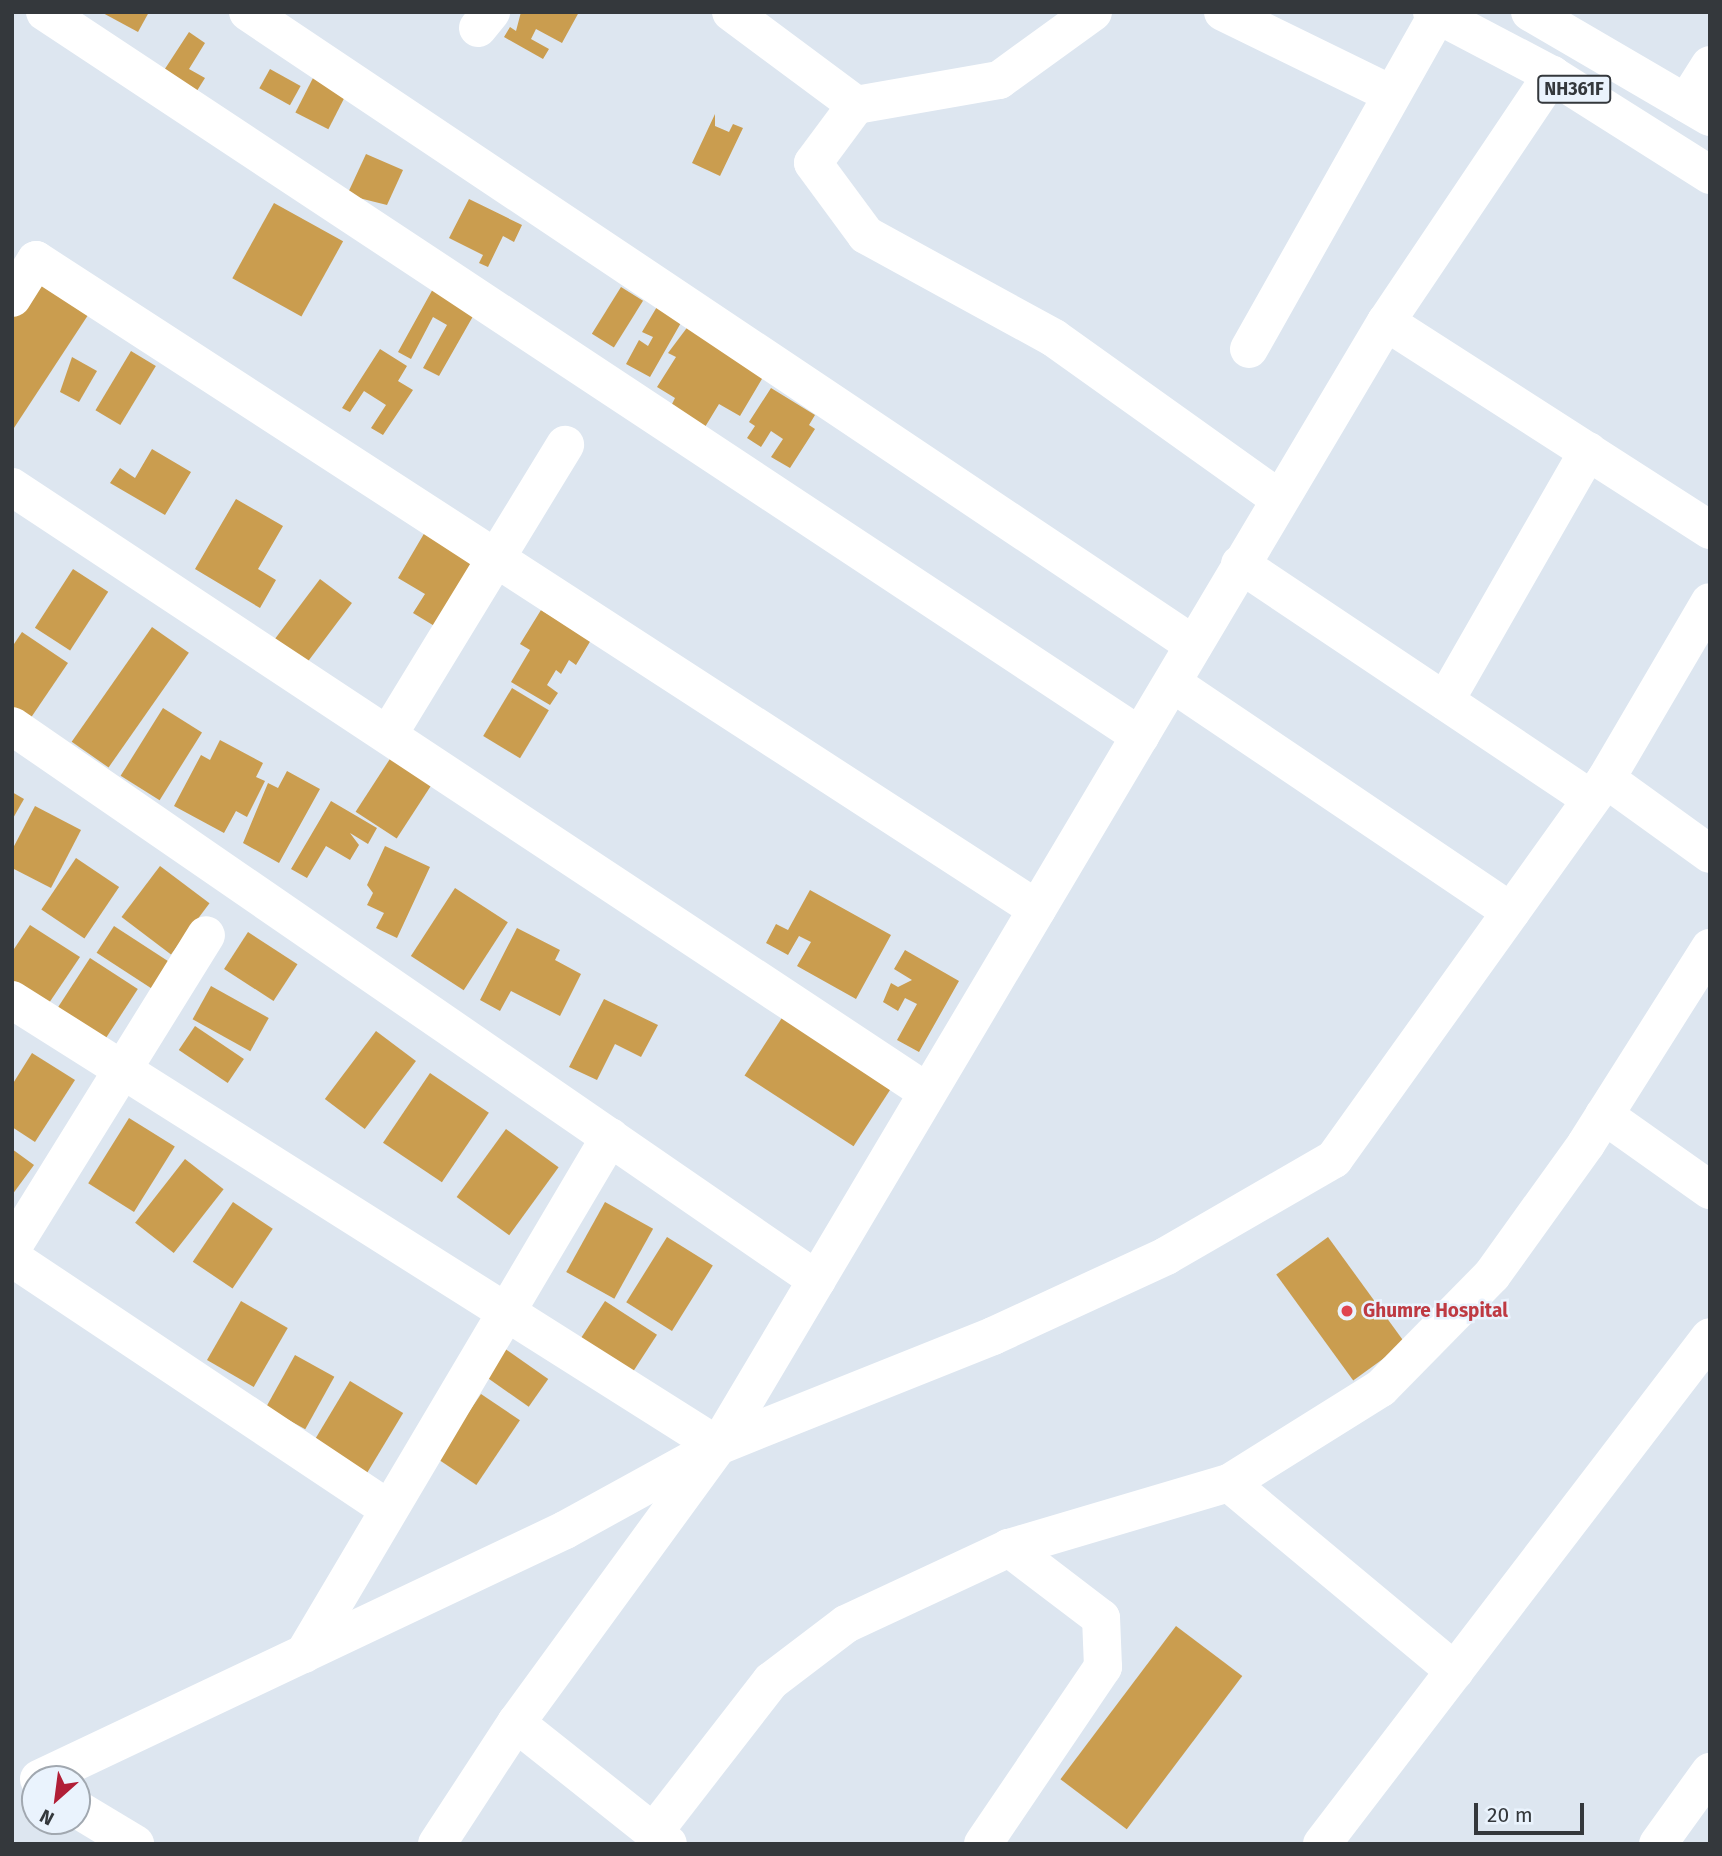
<!DOCTYPE html>
<style>
body{margin:0}
#map{position:relative;width:1722px;height:1856px;overflow:hidden;background:#dde6f0;font-family:"Fira Sans",sans-serif}
div>[style]{position:absolute}
.building>*{inset:0;background:#ca9d4f;transform-origin:0 0}
.minor>*{height:38px;margin:-19px;padding:0 19px;transform-origin:19px;border-radius:19px;background:#fff}
.highway>*{height:38px;margin:-19px;padding:0 19px;transform-origin:19px;border-radius:19px;background:#fff}
.dots>*{width:19px;height:19px;translate:-50% -50%;box-sizing:border-box;border:4px solid #eaf3fd;border-radius:50%}
span{translate:-50% -50%;white-space:nowrap;text-align:center;line-height:1.15;-webkit-text-stroke:5px #eaf3fd;paint-order:stroke}
.shield-label span{padding:2px 5px;background:#eaf3fd;border:2px solid;border-radius:5px;-webkit-text-stroke-width:0}
.shield-label{font-size:18px;color:#34383c;font-weight:700}
.health-label{font-size:19px;color:#be3a42;font-weight:700}
.left{translate:0 -50%;text-align:left}
.frame{position:absolute;inset:0;border:14px solid #34383c;pointer-events:none}
.north{position:absolute;left:21px;top:1765px;width:70px;height:70px;box-sizing:border-box;background:#eaf3fd;border:2px solid #a1a8b0;border-radius:50%;rotate:208deg;font-size:19px;font-weight:700;line-height:28px;text-align:center;color:#34383c}
.north::after{content:'';display:block;margin:auto;width:24px;height:32px;background:#b11e36;clip-path:polygon(50% 0,100% 100%,50% 72%,0 100%)}
.scale{position:absolute;left:1474px;top:1803px;width:110px;height:32px;box-sizing:border-box;border:4px solid #34383c;border-top:0;padding-left:9px;font-size:21px;line-height:24px;white-space:nowrap;color:#34383c;-webkit-text-stroke:5px #eaf3fd;paint-order:stroke}
</style>
<div id="map">
<div class="building">
<i style="clip-path:polygon(101px 12px,149px 12px,138px 32px)"></i>
<i style="clip-path:polygon(521px 12px,579px 12px,562px 43px,536px 29px,531px 39px,549px 49px,543px 59px,504px 37px,510px 27px,516px 31px)"></i>
<i style="clip-path:polygon(189px 32px,205px 43px,189px 69px,205px 78px,190px 102px,157px 81px)"></i>
<i style="left:270px;top:69px;width:35px;height:22px;rotate:29deg"></i>
<i style="left:314px;top:76px;width:37px;height:41px;rotate:27deg"></i>
<i style="clip-path:polygon(715px 114px,715px 126px,729px 132px,733px 124px,743px 128px,720px 176px,692px 163px)"></i>
<i style="clip-path:polygon(366px 154px,403px 170px,387px 205px,347px 195px)"></i>
<i style="clip-path:polygon(469px 199px,522px 225px,514px 242px,503px 236px,488px 267px,479px 263px,483px 255px,449px 238px)"></i>
<i style="left:274px;top:203px;width:79px;height:86px;rotate:29deg"></i>
<i style="clip-path:polygon(32px 274px,92px 309px,12px 431px,12px 307px)"></i>
<i style="clip-path:polygon(434px 287px,476px 311px,439px 376px,423px 368px,447px 325px,433px 317px,411px 359px,398px 352px)"></i>
<i style="left:621px;top:287px;width:26px;height:55px;rotate:32deg"></i>
<i style="clip-path:polygon(661px 300px,686px 314px,650px 377px,626px 364px,639px 340px,648px 346px,653px 337px,642px 332px)"></i>
<i style="clip-path:polygon(692px 321px,769px 367px,740px 416px,719px 404px,705px 427px,671px 406px,675px 398px,657px 387px,676px 357px,668px 353px)"></i>
<i style="clip-path:polygon(380px 349px,407px 366px,398px 381px,413px 390px,383px 435px,371px 428px,386px 405px,364px 391px,350px 412px,342px 408px)"></i>
<i style="left:131px;top:351px;width:29px;height:69px;rotate:31deg"></i>
<i style="clip-path:polygon(72px 357px,97px 371px,79px 402px,60px 392px)"></i>
<i style="clip-path:polygon(771px 388px,815px 415px,809px 425px,815px 429px,790px 468px,771px 457px,783px 439px,771px 431px,761px 447px,747px 438px,755px 426px,749px 422px)"></i>
<i style="clip-path:polygon(152px 449px,191px 472px,165px 515px,110px 483px,120px 468px,135px 478px)"></i>
<i style="clip-path:polygon(236px 499px,283px 526px,258px 569px,276px 580px,260px 608px,195px 569px)"></i>
<i style="clip-path:polygon(432px 520px,486px 552px,441px 630px,413px 613px,425px 594px,398px 578px)"></i>
<i style="left:73px;top:569px;width:42px;height:70px;rotate:33deg"></i>
<i style="left:320px;top:579px;width:40px;height:75px;rotate:37deg"></i>
<i style="clip-path:polygon(541px 610px,591px 640px,576px 665px,569px 660px,561px 674px,556px 670px,547px 685px,558px 693px,550px 705px,511px 682px,530px 650px,520px 644px)"></i>
<i style="left:152px;top:627px;width:45px;height:140px;rotate:35deg"></i>
<i style="clip-path:polygon(22px 632px,68px 663px,28px 722px,12px 712px,12px 647px)"></i>
<i style="left:512px;top:688px;width:43px;height:56px;rotate:31deg"></i>
<i style="left:163px;top:708px;width:46px;height:80px;rotate:32deg"></i>
<i style="clip-path:polygon(220px 740px,263px 763px,256px 777px,265px 781px,247px 817px,236px 811px,224px 833px,174px 806px,201px 755px,210px 760px)"></i>
<i style="left:397px;top:748px;width:49px;height:76px;rotate:33deg"></i>
<i style="clip-path:polygon(287px 771px,320px 789px,279px 863px,243px 843px,268px 783px,278px 788px)"></i>
<i style="clip-path:polygon(12px 792px,24px 799px,12px 820px)"></i>
<i style="clip-path:polygon(331px 801px,377px 828px,368px 844px,350px 833px,359px 845px,350px 860px,326px 846px,307px 878px,291px 869px)"></i>
<i style="clip-path:polygon(35px 806px,81px 830px,51px 888px,12px 868px,12px 850px)"></i>
<i style="clip-path:polygon(385px 846px,430px 867px,397px 938px,376px 928px,384px 913px,367px 905px,373px 893px,367px 885px)"></i>
<i style="left:76px;top:858px;width:52px;height:62px;rotate:34deg"></i>
<i style="left:160px;top:866px;width:62px;height:64px;rotate:37deg"></i>
<i style="left:455px;top:888px;width:63px;height:81px;rotate:33deg"></i>
<i style="clip-path:polygon(810px 890px,891px 935px,856px 999px,797px 966px,811px 942px,799px 936px,788px 955px,766px 943px,776px 924px,788px 930px)"></i>
<i style="clip-path:polygon(30px 925px,80px 957px,45px 1009px,12px 988px,12px 952px)"></i>
<i style="left:114px;top:926px;width:72px;height:32px;rotate:33deg"></i>
<i style="clip-path:polygon(517px 928px,560px 950px,555px 960px,581px 974px,560px 1016px,511px 991px,500px 1011px,480px 1000px)"></i>
<i style="left:248px;top:932px;width:59px;height:44px;rotate:33deg"></i>
<i style="clip-path:polygon(905px 950px,959px 981px,919px 1052px,897px 1040px,917px 1004px,905px 998px,898px 1011px,883px 1002px,891px 983px,898px 987px,912px 980px,894px 969px)"></i>
<i style="left:90px;top:958px;width:57px;height:65px;rotate:33deg"></i>
<i style="left:211px;top:986px;width:66px;height:38px;rotate:29deg"></i>
<i style="clip-path:polygon(604px 999px,658px 1025px,641px 1057px,615px 1044px,597px 1080px,569px 1067px)"></i>
<i style="left:787px;top:1010px;width:130px;height:78px;rotate:33deg"></i>
<i style="left:195px;top:1026px;width:59px;height:29px;rotate:34deg"></i>
<i style="left:376px;top:1031px;width:50px;height:85px;rotate:37deg"></i>
<i style="clip-path:polygon(32px 1053px,75px 1080px,35px 1142px,12px 1127px,12px 1085px)"></i>
<i style="left:430px;top:1073px;width:71px;height:84px;rotate:34deg"></i>
<i style="left:129px;top:1118px;width:54px;height:77px;rotate:32deg"></i>
<i style="left:506px;top:1129px;width:65px;height:84px;rotate:36deg"></i>
<i style="clip-path:polygon(12px 1149px,34px 1165px,12px 1195px)"></i>
<i style="left:185px;top:1159px;width:49px;height:81px;rotate:38deg"></i>
<i style="left:233px;top:1202px;width:48px;height:72px;rotate:34deg"></i>
<i style="left:605px;top:1202px;width:55px;height:80px;rotate:29deg"></i>
<i style="left:667px;top:1237px;width:54px;height:77px;rotate:32deg"></i>
<i style="left:1328px;top:1237px;width:131px;height:64px;rotate:54deg"></i>
<i style="left:241px;top:1301px;width:54px;height:68px;rotate:30deg"></i>
<i style="left:605px;top:1301px;width:62px;height:53px;rotate:33deg"></i>
<i style="left:504px;top:1348px;width:54px;height:34px;rotate:35deg"></i>
<i style="left:295px;top:1355px;width:45px;height:60px;rotate:29deg"></i>
<i style="left:350px;top:1381px;width:62px;height:76px;rotate:31deg"></i>
<i style="left:481px;top:1394px;width:47px;height:78px;rotate:34deg"></i>
<i style="left:1176px;top:1626px;width:83px;height:192px;rotate:37deg"></i>
</div>
<div class="minor">
<i style="left:45px;top:12px;width:1313px;rotate:33.47deg"></i>
<i style="left:248px;top:12px;width:1138px;rotate:33.79deg"></i>
<i style="left:731px;top:12px;width:156px;rotate:36.6deg"></i>
<i style="left:1093px;top:12px;width:116px;rotate:144.1deg"></i>
<i style="left:999px;top:80px;width:145px;rotate:170.1deg"></i>
<i style="left:856px;top:105px;width:72px;rotate:126.6deg"></i>
<i style="left:813px;top:163px;width:89px;rotate:53.6deg"></i>
<i style="left:866px;top:235px;width:214px;rotate:28.7deg"></i>
<i style="left:1054px;top:338px;width:277px;rotate:35.5deg"></i>
<i style="left:1223px;top:12px;width:187px;rotate:26deg"></i>
<i style="left:478px;top:28px;width:21px;rotate:-51deg"></i>
<i style="left:1686px;top:103px;width:45px;rotate:-57.7deg"></i>
<i style="left:12px;top:298px;width:45px;rotate:-57.7deg"></i>
<i style="left:36px;top:260px;width:1193px;rotate:32.96deg"></i>
<i style="left:1386px;top:322px;width:385px;rotate:32.7deg"></i>
<i style="left:1249px;top:349px;width:383px;rotate:-60.6deg"></i>
<i style="left:12px;top:487px;width:1097px;rotate:33.47deg"></i>
<i style="left:1240px;top:564px;width:422px;rotate:33.8deg"></i>
<i style="left:1172px;top:683px;width:409px;rotate:34deg"></i>
<i style="left:1445px;top:701px;width:288px;rotate:-60.2deg"></i>
<i style="left:12px;top:726px;width:977px;rotate:34.54deg"></i>
<i style="left:388px;top:735px;width:340px;rotate:-58.6deg"></i>
<i style="left:1606px;top:779px;width:128px;rotate:35.8deg"></i>
<i style="left:12px;top:1000px;width:835px;rotate:32.28deg"></i>
<i style="left:1604px;top:1115px;width:130px;rotate:35.3deg"></i>
<i style="left:12px;top:1248px;width:368px;rotate:-58.2deg"></i>
<i style="left:12px;top:1258px;width:453px;rotate:33.7deg"></i>
<i style="left:1229px;top:1483px;width:294px;rotate:39.8deg"></i>
<i style="left:304px;top:1654px;width:601px;rotate:-59.38deg"></i>
<i style="left:516px;top:1723px;width:194px;rotate:38.5deg"></i>
<i style="left:39px;top:1779px;width:582px;rotate:-25.33deg"></i>
<i style="left:565px;top:1530px;width:175px;rotate:-28.8deg"></i>
<i style="left:718px;top:1446px;width:296px;rotate:-21.8deg"></i>
<i style="left:993px;top:1336px;width:191px;rotate:-24.8deg"></i>
<i style="left:1166px;top:1256px;width:194px;rotate:-30deg"></i>
<i style="left:1334px;top:1159px;width:467px;rotate:-54.4deg"></i>
<i style="left:1606px;top:779px;width:205px;rotate:-59.6deg"></i>
<i style="left:77px;top:1809px;width:68px;rotate:31.1deg"></i>
<i style="left:653px;top:1833px;width:192px;rotate:-52.2deg"></i>
<i style="left:771px;top:1681px;width:94px;rotate:-37.2deg"></i>
<i style="left:846px;top:1624px;width:180px;rotate:-25deg"></i>
<i style="left:1009px;top:1548px;width:229px;rotate:-16.5deg"></i>
<i style="left:1229px;top:1483px;width:179px;rotate:-32deg"></i>
<i style="left:1381px;top:1388px;width:158px;rotate:-45.5deg"></i>
<i style="left:1492px;top:1275px;width:161px;rotate:-54.3deg"></i>
<i style="left:1586px;top:1144px;width:232px;rotate:-57.7deg"></i>
<i style="left:437px;top:1844px;width:145px;rotate:-56.9deg"></i>
<i style="left:516px;top:1723px;width:343px;rotate:-53.9deg"></i>
<i style="left:718px;top:1446px;width:1308px;rotate:-59.28deg"></i>
<i style="left:1386px;top:322px;width:298px;rotate:-56.1deg"></i>
<i style="left:983px;top:1844px;width:214px;rotate:-55.9deg"></i>
<i style="left:1103px;top:1667px;width:49px;rotate:-92.3deg"></i>
<i style="left:1101px;top:1618px;width:116px;rotate:-142.7deg"></i>
<i style="left:1322px;top:1844px;width:638px;rotate:-52.57deg"></i>
<i style="left:1658px;top:1844px;width:89px;rotate:-54.2deg"></i>
</div>
<div class="highway">
<i style="left:1432px;top:12px;width:136px;rotate:27.7deg"></i>
<i style="left:1552px;top:75px;width:187px;rotate:32.3deg"></i>
<i style="left:1530px;top:12px;width:208px;rotate:30.3deg"></i>
</div>
<div class="dots">
<i style="left:1347px;top:1311px;background:#e0444e"></i>
</div>
<div class="shield-label">
<span style="left:1574px;top:89px">NH361F</span>
</div>
<div class="health-label">
<span class="left" style="left:1363px;top:1311px">Ghumre Hospital</span>
</div>
<div class="frame"></div>
<div class="north">N</div>
<div class="scale">20 m</div>
</div>
